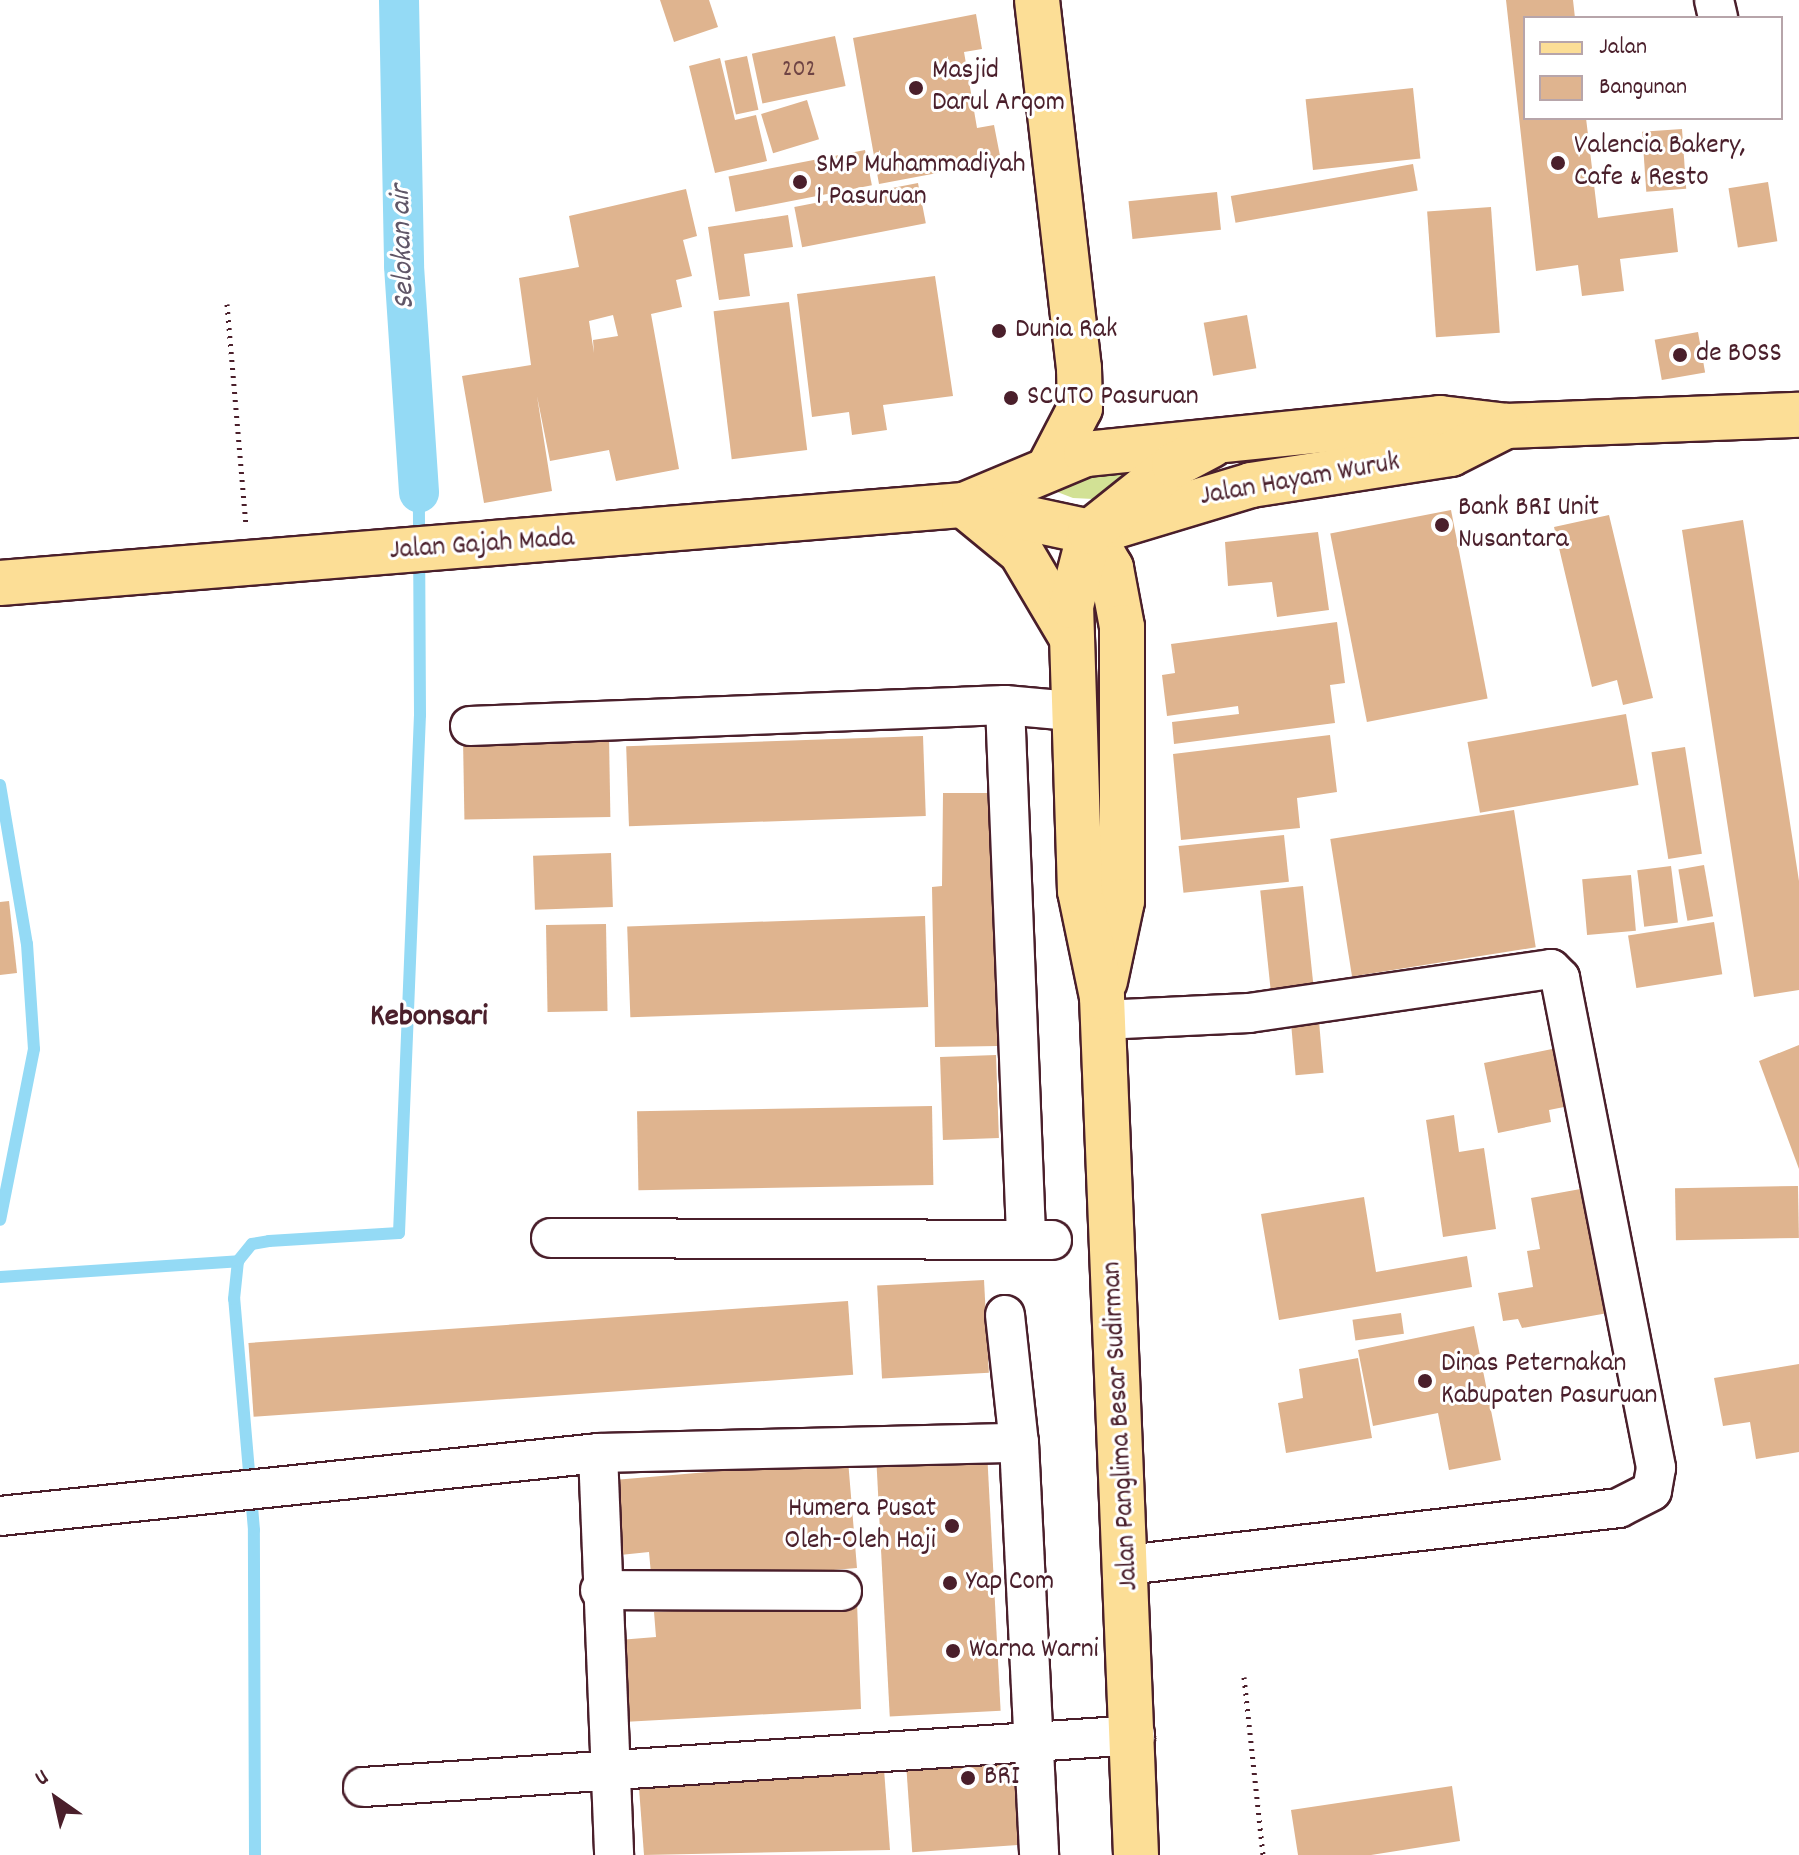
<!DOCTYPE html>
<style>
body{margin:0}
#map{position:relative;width:1799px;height:1855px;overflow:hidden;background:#fff;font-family:Dekko,sans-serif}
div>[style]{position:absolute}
.green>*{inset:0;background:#d2e195}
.stream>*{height:12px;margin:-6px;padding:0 6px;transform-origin:6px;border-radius:6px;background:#94daf5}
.canal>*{height:40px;margin:-20px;padding:0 20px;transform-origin:20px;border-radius:20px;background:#94daf5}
.building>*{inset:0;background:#dfb48f;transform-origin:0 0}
.path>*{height:5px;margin-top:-2.5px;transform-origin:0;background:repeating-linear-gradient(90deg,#4a1f2b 0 2px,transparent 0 8px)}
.roads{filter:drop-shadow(2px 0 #4a1f2b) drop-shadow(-2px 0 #4a1f2b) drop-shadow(0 2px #4a1f2b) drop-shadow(0 -2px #4a1f2b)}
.minor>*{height:38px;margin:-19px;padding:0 19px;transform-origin:19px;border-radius:19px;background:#fff}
.major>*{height:44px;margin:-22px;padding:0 22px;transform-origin:22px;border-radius:22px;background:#fcde96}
.dots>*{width:22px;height:22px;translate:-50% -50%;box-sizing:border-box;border:4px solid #fff;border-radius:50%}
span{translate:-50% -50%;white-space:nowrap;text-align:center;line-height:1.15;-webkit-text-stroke:6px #fff;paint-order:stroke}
.number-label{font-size:24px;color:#6f4444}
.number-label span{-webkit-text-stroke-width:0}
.poi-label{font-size:28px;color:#4a1f2b}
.left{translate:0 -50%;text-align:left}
.right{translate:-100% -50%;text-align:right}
.street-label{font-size:28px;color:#4a1f2b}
.water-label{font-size:30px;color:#605768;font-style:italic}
.quarter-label{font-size:32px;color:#4a1f2b;font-weight:700}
.legend{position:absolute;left:1523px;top:16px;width:260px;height:104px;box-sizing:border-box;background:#fff;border:2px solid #b7a5aa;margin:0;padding:10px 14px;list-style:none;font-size:24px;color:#4a1f2b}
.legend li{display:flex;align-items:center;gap:16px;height:40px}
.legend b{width:40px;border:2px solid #b7a5aa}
.north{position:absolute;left:16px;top:1759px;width:80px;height:80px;-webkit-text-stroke:6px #fff;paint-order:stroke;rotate:326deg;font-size:22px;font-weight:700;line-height:32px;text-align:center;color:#4a1f2b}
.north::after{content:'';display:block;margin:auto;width:28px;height:36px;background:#4a1f2b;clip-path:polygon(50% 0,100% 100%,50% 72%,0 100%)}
</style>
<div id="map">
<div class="green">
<i style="clip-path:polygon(1076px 469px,1124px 470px,1129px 478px,1114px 500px,1073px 498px,1039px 485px)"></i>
</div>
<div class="stream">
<i style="left:0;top:785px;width:161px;rotate:80.4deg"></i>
<i style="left:27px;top:944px;width:105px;rotate:86.2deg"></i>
<i style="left:34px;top:1049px;width:174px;rotate:101.2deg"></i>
<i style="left:0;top:1277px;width:239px;rotate:-3.8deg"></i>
<i style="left:255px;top:1855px;width:325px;rotate:-90.2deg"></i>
<i style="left:254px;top:1530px;width:232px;rotate:-94.9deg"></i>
<i style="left:234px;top:1299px;width:38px;rotate:-84deg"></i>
<i style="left:238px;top:1261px;width:22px;rotate:-51deg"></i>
<i style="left:252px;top:1244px;width:17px;rotate:-10deg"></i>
<i style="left:269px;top:1241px;width:130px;rotate:-3.5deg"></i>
<i style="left:399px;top:1233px;width:518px;rotate:-87.68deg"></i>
<i style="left:420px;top:715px;width:222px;rotate:-90.3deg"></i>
</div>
<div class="canal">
<i style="left:399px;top:0;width:266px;rotate:88.9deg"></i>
<i style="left:404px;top:266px;width:227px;rotate:86.2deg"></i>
</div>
<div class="building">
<i style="clip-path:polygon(660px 0,709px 0,718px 27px,674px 42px)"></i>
<i style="clip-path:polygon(1506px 0,1573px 0,1575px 18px,1525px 18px,1525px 118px,1586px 118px,1598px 218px,1673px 208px,1678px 252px,1620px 259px,1624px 291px,1582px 296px,1578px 265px,1536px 271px)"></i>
<i style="clip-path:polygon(976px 14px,982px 49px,964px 52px,977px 128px,994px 125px,1001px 161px,879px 184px,853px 38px)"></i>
<i style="left:835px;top:36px;width:51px;height:85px;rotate:78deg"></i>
<i style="left:747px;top:56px;width:55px;height:23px;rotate:78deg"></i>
<i style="clip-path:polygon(720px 58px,735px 120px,756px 115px,767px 161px,715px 173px,689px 66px)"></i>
<i style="left:1413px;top:88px;width:71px;height:108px;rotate:84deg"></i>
<i style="left:807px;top:100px;width:41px;height:48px;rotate:73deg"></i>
<i style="left:1682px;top:129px;width:60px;height:40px;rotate:86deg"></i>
<i style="left:865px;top:150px;width:36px;height:139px;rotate:79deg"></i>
<i style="left:1413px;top:164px;width:27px;height:185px;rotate:80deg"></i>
<i style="left:1768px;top:182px;width:60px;height:40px;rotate:81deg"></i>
<i style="left:918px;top:183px;width:41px;height:126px;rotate:79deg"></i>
<i style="clip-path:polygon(evenodd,686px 189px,697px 236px,683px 240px,692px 276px,676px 280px,682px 307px,651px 314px,679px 469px,616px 481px,609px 450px,550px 461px,537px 396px,552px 491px,484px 503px,462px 376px,531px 365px,519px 278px,579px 267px,569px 216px,686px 189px,613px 315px,618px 336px,593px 340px,594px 353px,589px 321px,613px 315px)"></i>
<i style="left:1217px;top:192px;width:38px;height:89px;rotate:84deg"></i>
<i style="left:1491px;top:207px;width:126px;height:64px;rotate:86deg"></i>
<i style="clip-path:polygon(788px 215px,793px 247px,744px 254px,750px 296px,719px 300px,708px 227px)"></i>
<i style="clip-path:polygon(935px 276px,953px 396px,883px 405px,887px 430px,852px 435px,849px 412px,812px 417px,797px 294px)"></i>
<i style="left:789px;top:302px;width:149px;height:76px;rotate:83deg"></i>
<i style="left:1247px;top:315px;width:54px;height:44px;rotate:80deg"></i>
<i style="left:1698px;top:332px;width:41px;height:44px;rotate:80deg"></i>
<i style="left:1451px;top:510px;width:192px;height:123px;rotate:79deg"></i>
<i style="clip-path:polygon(1609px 515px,1653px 698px,1623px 705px,1617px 680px,1592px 687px,1554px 527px)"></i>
<i style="clip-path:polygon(1743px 520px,1799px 881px,1799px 990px,1754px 997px,1682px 530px)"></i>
<i style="clip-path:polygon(1318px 532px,1329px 610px,1277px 617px,1272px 582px,1228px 586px,1225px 542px)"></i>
<i style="clip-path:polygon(1337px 622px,1345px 683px,1330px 685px,1335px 723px,1174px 744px,1172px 722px,1239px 714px,1238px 706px,1167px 716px,1162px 675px,1175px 673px,1171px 644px)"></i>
<i style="left:1626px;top:714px;width:72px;height:161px;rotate:80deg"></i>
<i style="clip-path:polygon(1330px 735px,1337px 792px,1297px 798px,1300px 828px,1181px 840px,1173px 754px)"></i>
<i style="left:923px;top:736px;width:80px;height:297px;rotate:88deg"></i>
<i style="left:609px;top:737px;width:80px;height:146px;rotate:89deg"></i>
<i style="left:1685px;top:747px;width:108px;height:34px;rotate:81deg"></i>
<i style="clip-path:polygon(943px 793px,994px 793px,998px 1046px,935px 1047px,932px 887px,942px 886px)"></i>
<i style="left:1514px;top:810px;width:139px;height:186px;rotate:81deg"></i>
<i style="left:1284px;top:835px;width:47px;height:106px;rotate:84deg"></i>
<i style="left:611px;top:853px;width:54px;height:78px;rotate:88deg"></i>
<i style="left:1704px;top:865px;width:52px;height:26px;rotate:80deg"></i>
<i style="left:1671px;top:866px;width:57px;height:34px;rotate:83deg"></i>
<i style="left:1631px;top:875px;width:56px;height:49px;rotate:85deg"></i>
<i style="left:1303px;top:886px;width:102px;height:43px;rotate:84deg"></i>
<i style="clip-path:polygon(9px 901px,17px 973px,0 975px,0 902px)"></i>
<i style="left:925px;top:916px;width:91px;height:298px;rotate:88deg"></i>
<i style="left:1714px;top:922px;width:53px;height:87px;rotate:81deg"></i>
<i style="left:606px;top:924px;width:87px;height:60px;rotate:89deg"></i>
<i style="left:1318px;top:1010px;width:63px;height:28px;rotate:85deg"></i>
<i style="clip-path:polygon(1799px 1045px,1799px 1169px,1759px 1061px)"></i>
<i style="clip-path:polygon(1557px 1048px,1569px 1106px,1549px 1110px,1551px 1122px,1498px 1133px,1484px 1063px)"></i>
<i style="left:996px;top:1055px;width:83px;height:56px;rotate:88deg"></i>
<i style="left:932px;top:1106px;width:79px;height:295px;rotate:89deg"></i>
<i style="clip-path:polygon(1454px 1115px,1459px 1152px,1484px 1148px,1496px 1229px,1443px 1237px,1426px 1120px)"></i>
<i style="left:1798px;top:1186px;width:52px;height:123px;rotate:89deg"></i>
<i style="clip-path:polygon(1586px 1188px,1608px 1313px,1522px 1328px,1518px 1319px,1503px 1321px,1498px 1293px,1533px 1287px,1527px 1251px,1540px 1249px,1531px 1198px)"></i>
<i style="clip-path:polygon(1364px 1197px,1376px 1272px,1467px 1256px,1472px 1287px,1279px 1320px,1261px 1214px)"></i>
<i style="left:984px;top:1280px;width:93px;height:107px;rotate:87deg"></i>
<i style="left:848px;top:1301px;width:74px;height:601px;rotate:86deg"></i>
<i style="left:1401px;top:1313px;width:21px;height:49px;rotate:82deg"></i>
<i style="clip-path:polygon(1474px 1326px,1501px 1460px,1449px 1470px,1438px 1413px,1373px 1426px,1358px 1350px)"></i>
<i style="clip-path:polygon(1358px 1358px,1372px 1438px,1286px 1453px,1278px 1403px,1303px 1398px,1299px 1369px)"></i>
<i style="clip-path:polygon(1799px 1364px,1799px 1452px,1756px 1459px,1750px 1422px,1723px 1426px,1714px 1378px)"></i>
<i style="left:987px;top:1451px;width:260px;height:111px;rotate:87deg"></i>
<i style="clip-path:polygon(848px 1460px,857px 1568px,652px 1585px,649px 1552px,620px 1555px,614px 1480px)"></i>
<i style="clip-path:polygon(857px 1602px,861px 1709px,623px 1722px,619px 1640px,656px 1637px,654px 1612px)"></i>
<i style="left:1014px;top:1759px;width:86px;height:108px;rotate:86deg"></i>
<i style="clip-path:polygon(884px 1769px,890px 1850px,644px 1855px,639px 1788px)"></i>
<i style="clip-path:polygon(1452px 1786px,1460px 1841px,1371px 1855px,1298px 1855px,1291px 1810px)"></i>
</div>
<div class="path">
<i style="left:227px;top:304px;width:222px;rotate:85.1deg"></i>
<i style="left:1244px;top:1677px;width:179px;rotate:83.9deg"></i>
</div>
<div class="roads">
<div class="minor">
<i style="left:1714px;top:0;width:18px;rotate:77deg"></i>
<i style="left:1005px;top:705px;width:66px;rotate:5.2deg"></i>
<i style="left:470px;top:726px;width:535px;rotate:-2.25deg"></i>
<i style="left:1005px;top:705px;width:529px;rotate:87.73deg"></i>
<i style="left:1102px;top:1020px;width:147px;rotate:-2.7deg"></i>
<i style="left:1249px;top:1013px;width:305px;rotate:-8.3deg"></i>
<i style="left:1551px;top:969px;width:13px;rotate:45deg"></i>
<i style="left:1560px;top:978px;width:499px;rotate:78.9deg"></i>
<i style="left:1656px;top:1468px;width:23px;rotate:100deg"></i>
<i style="left:1652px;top:1491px;width:37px;rotate:153deg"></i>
<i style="left:1619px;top:1508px;width:493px;rotate:173.4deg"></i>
<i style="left:551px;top:1238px;width:501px;rotate:0.23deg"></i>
<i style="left:1005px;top:1315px;width:129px;rotate:83.8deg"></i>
<i style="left:1019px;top:1443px;width:412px;rotate:87.2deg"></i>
<i style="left:598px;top:1453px;width:402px;rotate:87.7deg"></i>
<i style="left:0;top:1516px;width:601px;rotate:-6.01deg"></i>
<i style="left:598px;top:1453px;width:421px;rotate:-1.4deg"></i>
<i style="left:600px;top:1590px;width:242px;rotate:0.2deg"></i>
<i style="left:363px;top:1787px;width:774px;rotate:-3.85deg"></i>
</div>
<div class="major">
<i style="left:1037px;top:0;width:370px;rotate:83.5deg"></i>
<i style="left:1079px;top:368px;width:40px;rotate:88.6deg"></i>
<i style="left:1080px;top:408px;width:61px;rotate:117.4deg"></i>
<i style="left:964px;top:505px;width:132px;rotate:-22.7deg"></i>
<i style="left:1086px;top:454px;width:356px;rotate:-5.8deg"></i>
<i style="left:1440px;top:418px;width:66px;rotate:6.9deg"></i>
<i style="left:1506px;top:426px;width:293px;rotate:-2.2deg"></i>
<i style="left:965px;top:506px;width:72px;rotate:39.4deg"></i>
<i style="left:1021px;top:552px;width:96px;rotate:59.4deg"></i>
<i style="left:1109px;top:528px;width:148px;rotate:-16.8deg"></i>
<i style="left:1251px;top:485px;width:202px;rotate:-8.8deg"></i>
<i style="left:1451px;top:454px;width:62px;rotate:-27deg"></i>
<i style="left:1090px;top:532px;width:42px;rotate:59.7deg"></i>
<i style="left:1111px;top:568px;width:60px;rotate:79.4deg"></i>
<i style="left:1122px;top:627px;width:274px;rotate:90deg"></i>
<i style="left:1122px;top:901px;width:82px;rotate:102deg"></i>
<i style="left:0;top:583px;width:967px;rotate:-4.63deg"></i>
<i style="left:964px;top:505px;width:129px;rotate:12.1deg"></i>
<i style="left:1136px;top:1855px;width:859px;rotate:-92.27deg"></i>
<i style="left:1102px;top:997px;width:108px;rotate:-101.7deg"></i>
<i style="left:1080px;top:891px;width:285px;rotate:-91.8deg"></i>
<i style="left:1071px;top:606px;width:76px;rotate:-75.6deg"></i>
<i style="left:1090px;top:532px;width:107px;rotate:-38.6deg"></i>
<i style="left:1174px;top:465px;width:41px;rotate:-27.8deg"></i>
</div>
</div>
<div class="dots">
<i style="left:916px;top:88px;background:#4a1f2b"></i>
<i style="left:1558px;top:163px;background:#4a1f2b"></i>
<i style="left:800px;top:182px;background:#4a1f2b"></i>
<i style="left:999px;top:331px;background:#4a1f2b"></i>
<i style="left:1680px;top:355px;background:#4a1f2b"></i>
<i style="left:1011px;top:398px;background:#4a1f2b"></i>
<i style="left:1442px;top:525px;background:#4a1f2b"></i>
<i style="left:1425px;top:1381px;background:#4a1f2b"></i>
<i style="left:952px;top:1526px;background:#4a1f2b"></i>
<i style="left:950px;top:1583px;background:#4a1f2b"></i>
<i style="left:953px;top:1651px;background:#4a1f2b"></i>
<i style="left:968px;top:1778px;background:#4a1f2b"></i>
</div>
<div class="number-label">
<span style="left:799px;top:71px">202</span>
</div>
<div class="poi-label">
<span class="left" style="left:932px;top:88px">Masjid<br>Darul Arqom</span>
<span class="left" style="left:1574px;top:163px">Valencia Bakery,<br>Cafe &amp; Resto</span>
<span class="left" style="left:816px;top:182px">SMP Muhammadiyah<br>1 Pasuruan</span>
<span class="left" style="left:1015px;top:331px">Dunia Rak</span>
<span class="left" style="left:1696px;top:355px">de BOSS</span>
<span class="left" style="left:1027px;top:398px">SCUTO Pasuruan</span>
<span class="left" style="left:1458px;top:525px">Bank BRI Unit<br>Nusantara</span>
<span class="left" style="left:1441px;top:1381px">Dinas Peternakan<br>Kabupaten Pasuruan</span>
<span class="right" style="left:936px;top:1526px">Humera Pusat<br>Oleh-Oleh Haji</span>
<span class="left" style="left:966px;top:1583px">Yap Com</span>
<span class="left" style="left:969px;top:1651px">Warna Warni</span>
<span class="left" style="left:984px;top:1778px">BRI</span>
</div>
<div class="street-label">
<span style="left:1300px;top:481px;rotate:-10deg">Jalan Hayam Wuruk</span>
<span style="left:482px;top:546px;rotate:-4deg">Jalan Gajah Mada</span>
<span style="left:1122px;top:1426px;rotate:-93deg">Jalan Panglima Besar Sudirman</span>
</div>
<div class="water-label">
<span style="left:405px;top:247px;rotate:-92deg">Selokan air</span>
</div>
<div class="quarter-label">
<span style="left:429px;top:1018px">Kebonsari</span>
</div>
<ul class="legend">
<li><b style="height:10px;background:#fcde96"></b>Jalan</li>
<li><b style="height:22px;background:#dfb48f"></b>Bangunan</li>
</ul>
<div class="north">U</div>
</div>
